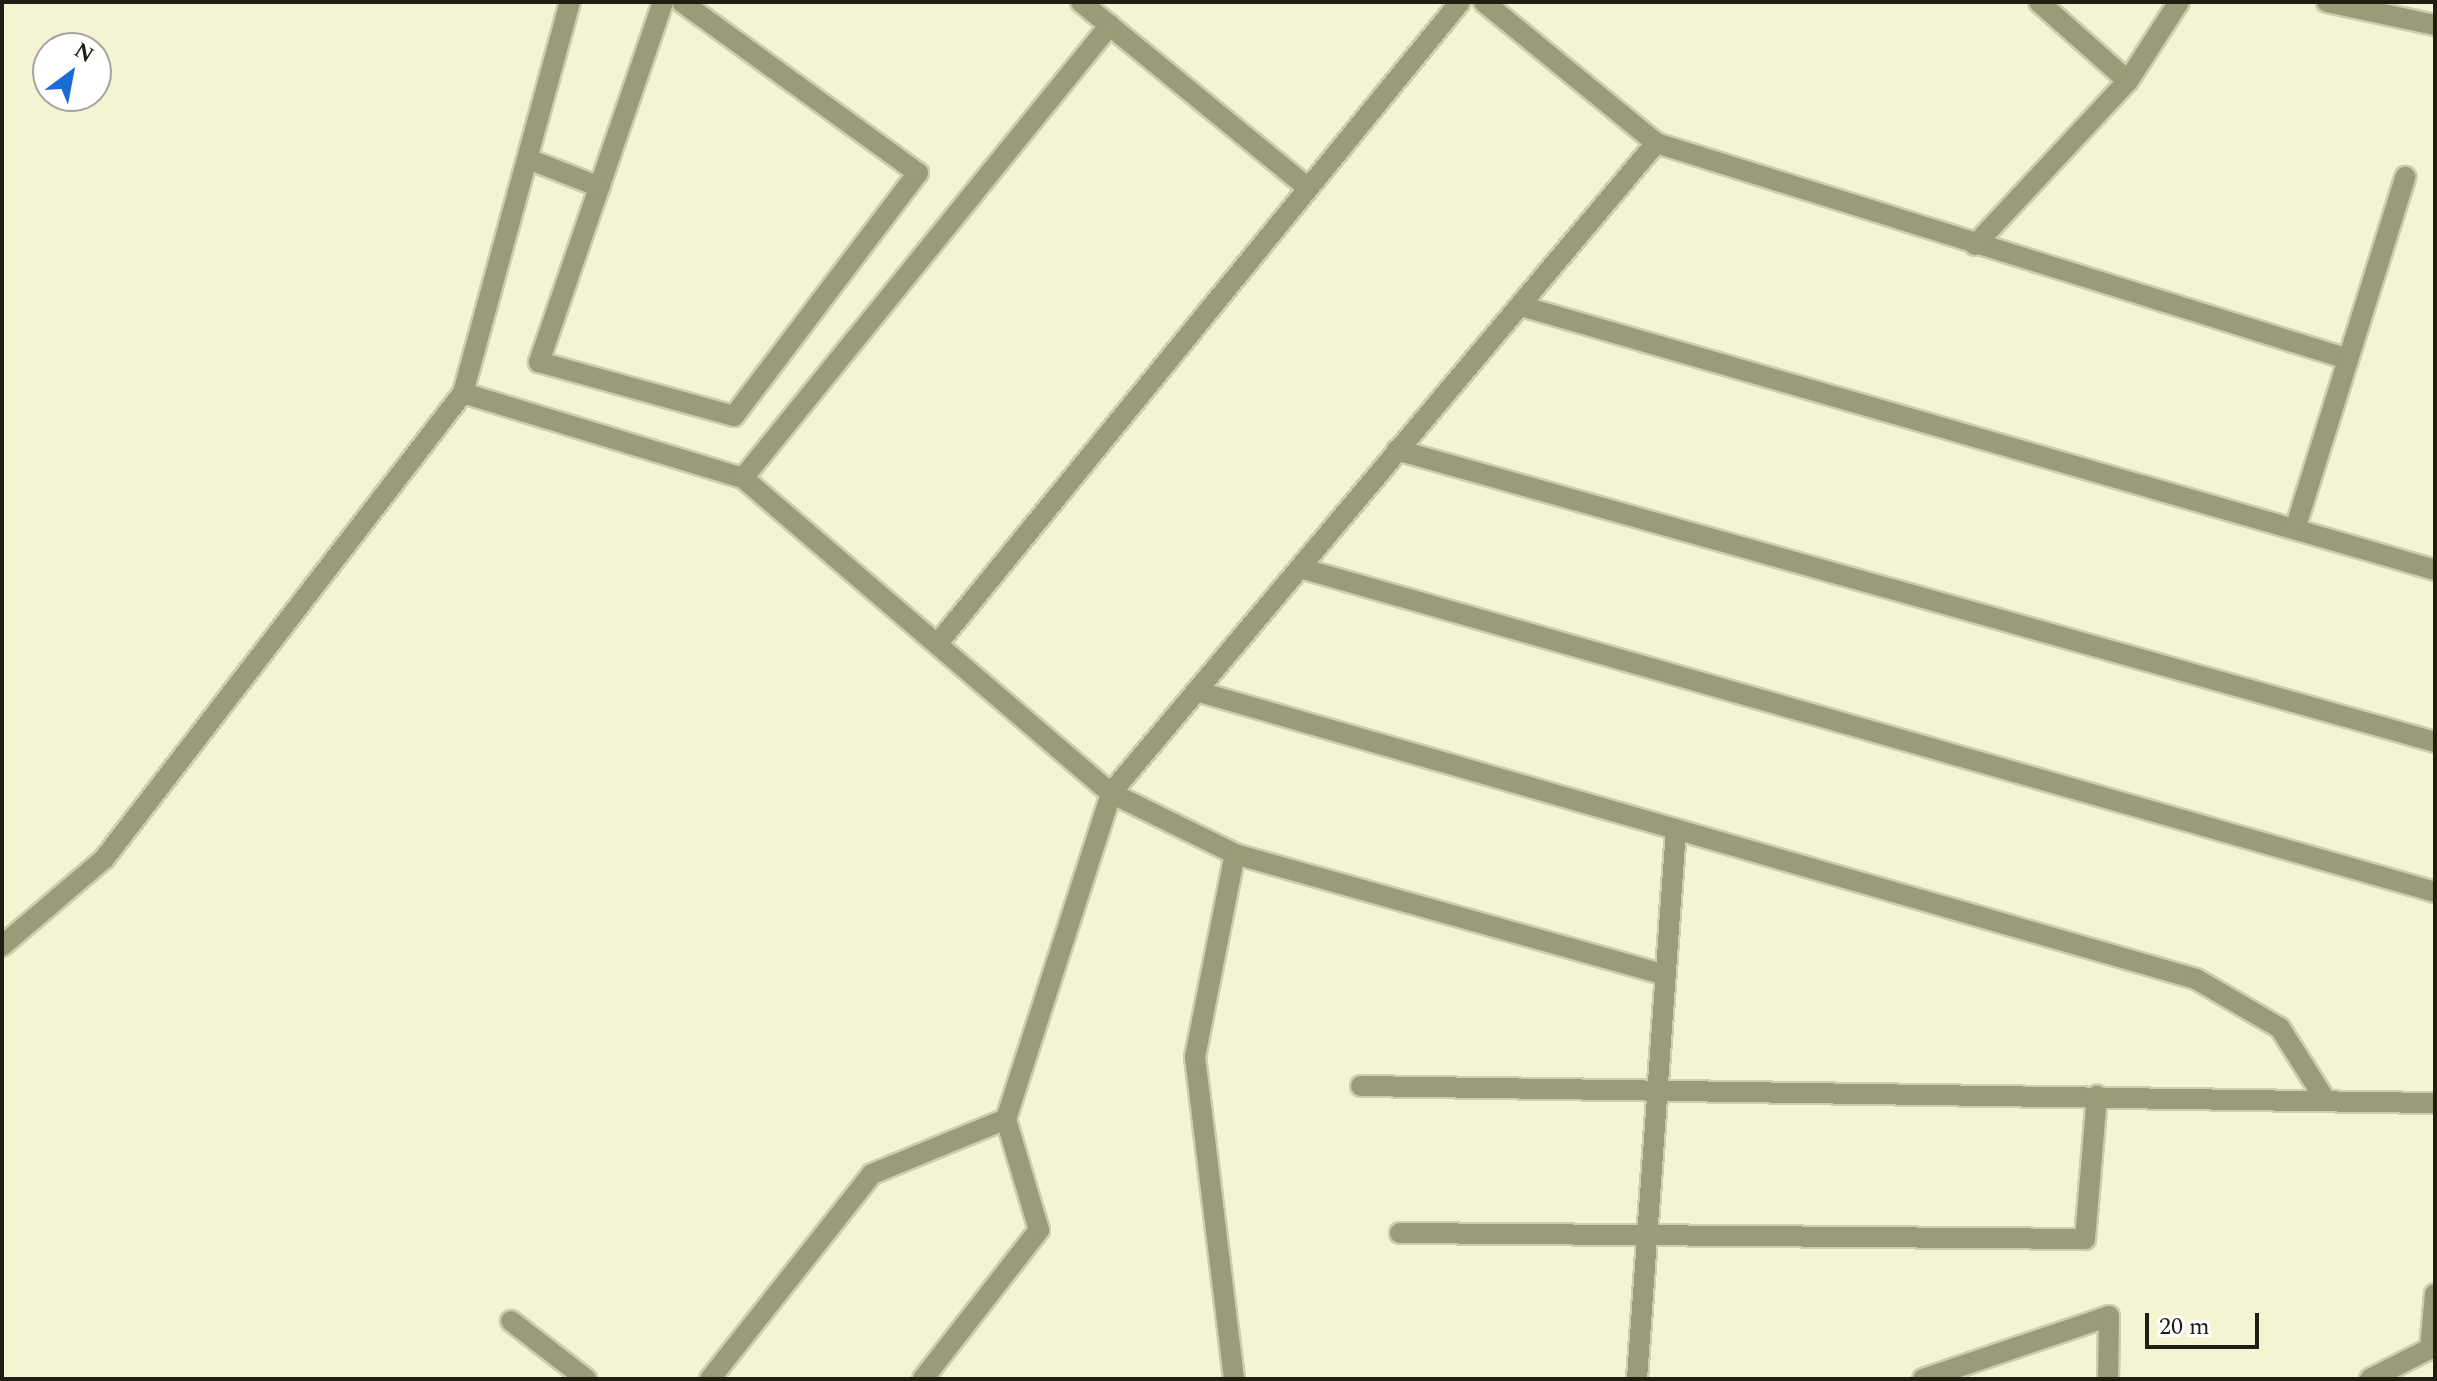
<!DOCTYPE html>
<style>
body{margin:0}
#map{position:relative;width:2437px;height:1381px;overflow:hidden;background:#f4f4d2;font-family:Spectral,serif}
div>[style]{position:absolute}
.roads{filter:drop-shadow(2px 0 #cdcdaf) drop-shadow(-2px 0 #cdcdaf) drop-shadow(0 2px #cdcdaf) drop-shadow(0 -2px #cdcdaf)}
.minor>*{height:20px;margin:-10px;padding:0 10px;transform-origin:10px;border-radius:10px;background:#9b9b77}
span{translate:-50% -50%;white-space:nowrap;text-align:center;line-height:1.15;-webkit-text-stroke:8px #fff;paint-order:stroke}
.frame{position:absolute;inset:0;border:4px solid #1e1e12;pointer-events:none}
.north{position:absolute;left:32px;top:32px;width:80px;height:80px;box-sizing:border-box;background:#fff;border:2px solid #a5a5a0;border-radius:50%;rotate:32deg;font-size:22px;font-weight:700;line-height:32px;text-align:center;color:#1e1e12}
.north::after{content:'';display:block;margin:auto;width:28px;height:36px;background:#1a6bd5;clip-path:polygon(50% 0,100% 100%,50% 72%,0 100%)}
.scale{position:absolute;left:2145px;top:1313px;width:114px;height:36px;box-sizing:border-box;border:4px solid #1e1e12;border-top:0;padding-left:10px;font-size:24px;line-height:28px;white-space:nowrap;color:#1e1e12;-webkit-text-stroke:6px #fff;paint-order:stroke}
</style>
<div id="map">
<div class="roads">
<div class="minor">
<i style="left:663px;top:2px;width:381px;rotate:109deg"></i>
<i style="left:539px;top:362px;width:202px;rotate:15.5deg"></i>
<i style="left:734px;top:416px;width:305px;rotate:-52.9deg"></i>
<i style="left:918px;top:173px;width:291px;rotate:-144.1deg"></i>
<i style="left:1081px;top:2px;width:293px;rotate:39.3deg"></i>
<i style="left:1484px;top:2px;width:222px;rotate:39.3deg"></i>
<i style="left:1656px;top:143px;width:725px;rotate:17.34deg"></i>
<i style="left:2039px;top:2px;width:119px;rotate:41.6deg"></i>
<i style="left:2327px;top:2px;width:110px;rotate:12deg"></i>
<i style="left:528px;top:159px;width:77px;rotate:21.3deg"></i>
<i style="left:1975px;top:245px;width:224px;rotate:-47deg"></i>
<i style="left:2128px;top:81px;width:94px;rotate:-57.2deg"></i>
<i style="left:1521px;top:306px;width:951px;rotate:16.11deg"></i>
<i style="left:463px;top:393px;width:293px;rotate:16.9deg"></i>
<i style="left:743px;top:478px;width:484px;rotate:40.6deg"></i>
<i style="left:1111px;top:793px;width:138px;rotate:26.2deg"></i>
<i style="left:1235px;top:854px;width:447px;rotate:15.7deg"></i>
<i style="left:1397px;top:450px;width:1078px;rotate:15.71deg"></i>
<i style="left:743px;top:478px;width:583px;rotate:-50.99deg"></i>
<i style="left:2295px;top:529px;width:369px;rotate:-72.6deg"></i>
<i style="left:1300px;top:568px;width:1180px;rotate:15.93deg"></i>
<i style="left:939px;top:642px;width:825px;rotate:-50.85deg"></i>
<i style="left:1196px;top:691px;width:1041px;rotate:16.07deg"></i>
<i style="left:2196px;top:979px;width:97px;rotate:30.3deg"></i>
<i style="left:2280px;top:1028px;width:86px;rotate:57.8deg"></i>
<i style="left:2px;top:946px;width:134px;rotate:-40.5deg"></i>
<i style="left:104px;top:859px;width:588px;rotate:-52.39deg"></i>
<i style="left:463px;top:393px;width:405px;rotate:-74.7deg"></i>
<i style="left:1361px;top:1086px;width:1074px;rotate:0.91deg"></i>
<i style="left:1400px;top:1233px;width:685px;rotate:0.5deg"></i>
<i style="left:2085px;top:1239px;width:144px;rotate:-85.2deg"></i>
<i style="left:511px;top:1321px;width:95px;rotate:37.7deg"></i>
<i style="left:2430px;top:1349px;width:55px;rotate:-84.8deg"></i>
<i style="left:710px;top:1379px;width:261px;rotate:-51.7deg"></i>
<i style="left:872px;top:1174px;width:145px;rotate:-22.3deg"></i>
<i style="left:923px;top:1379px;width:189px;rotate:-52.1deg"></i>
<i style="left:1039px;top:1230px;width:116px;rotate:-106.6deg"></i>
<i style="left:1006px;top:1119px;width:342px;rotate:-72.1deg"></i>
<i style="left:1111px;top:793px;width:848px;rotate:-50.02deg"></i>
<i style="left:1234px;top:1379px;width:324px;rotate:-96.9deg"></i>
<i style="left:1195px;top:1057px;width:207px;rotate:-78.9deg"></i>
<i style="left:1637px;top:1379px;width:551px;rotate:-85.94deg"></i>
<i style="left:1923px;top:1379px;width:196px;rotate:-18.7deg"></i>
<i style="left:2109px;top:1316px;width:63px;rotate:90.9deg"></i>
<i style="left:2370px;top:1379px;width:73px;rotate:-26.9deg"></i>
</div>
</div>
<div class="frame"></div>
<div class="north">N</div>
<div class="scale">20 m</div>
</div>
